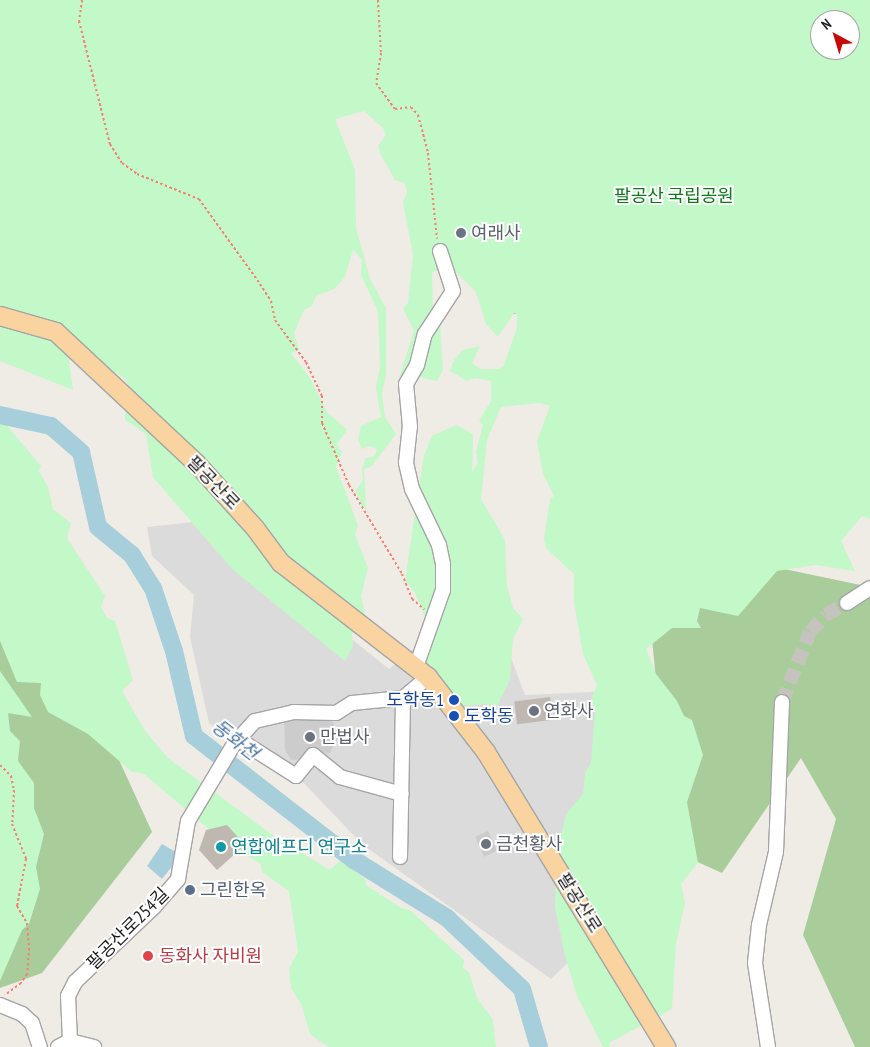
<!DOCTYPE html>
<meta charset="utf-8">
<style>
body{margin:0}
#map{position:relative;width:870px;height:1047px;overflow:hidden;background:#efece5;font-family:"PT Sans Narrow","Noto Sans KR",sans-serif}
div>[style]{position:absolute}
.residential>*{inset:0;background:#dcdbdb}
.religious>*{inset:0;background:#ccc;transform-origin:0 0}
.forest>*{inset:0;background:#a8cd9b}
.park>*{inset:0;background:#c3f8c8}
.water>*{inset:0;background:#a6cedb}
.river>*{height:18px;margin:-9px;padding:0 9px;transform-origin:9px;border-radius:9px;background:#a6cedb}
.building>*{inset:0;background:#bfb8b1;transform-origin:0 0}
.minor-tunnel>*{height:14px;margin-top:-7px;transform-origin:0;background:repeating-linear-gradient(90deg,#c5c3bd 0 14px,transparent 0 21px)}
.path>*{height:2px;margin-top:-1px;transform-origin:0;background:repeating-linear-gradient(90deg,#f58070 0 2.5px,transparent 0 5px)}
.roads{filter:drop-shadow(1px 0 #a5a5a5) drop-shadow(-1px 0 #a5a5a5) drop-shadow(0 1px #a5a5a5) drop-shadow(0 -1px #a5a5a5)}
.minor>*{height:14px;margin:-7px;padding:0 7px;transform-origin:7px;border-radius:7px;background:#fff}
.major>*{height:18px;margin:-9px;padding:0 9px;transform-origin:9px;border-radius:9px;background:#f9d4a0}
.dots>*{width:14px;height:14px;translate:-50% -50%;box-sizing:border-box;border:2px solid #fff;border-radius:50%}
span{translate:-50% -50%;white-space:nowrap;text-align:center;line-height:1.15;-webkit-text-stroke:4px #fff;paint-order:stroke}
.park-label{font-size:18px;color:#0f791a}
.worship-label{font-size:18px;color:#5b616d}
.left{translate:0 -50%;text-align:left}
.street-label{font-size:18px;color:#1e1e1e}
.transit-label{font-size:18px;color:#164399}
.right{translate:-100% -50%;text-align:right}
.culture-label{font-size:18px;color:#0d838f}
.service-label{font-size:18px;color:#4e5e75}
.health-label{font-size:18px;color:#be3a42}
.water-label{font-size:19px;color:#4b75a3;font-style:italic}
.north{position:absolute;left:810px;top:10px;width:50px;height:50px;box-sizing:border-box;background:#fff;border:1px solid #a5a5a5;border-radius:50%;rotate:321deg;font-size:14px;font-weight:700;line-height:20px;text-align:center;color:#1e1e1e}
.north::after{content:'';display:block;margin:auto;width:18px;height:22px;background:#c60a07;clip-path:polygon(50% 0,100% 100%,50% 72%,0 100%)}
</style>
<div id="map">
<div class="residential">
<i style="clip-path:polygon(231px 518px,273px 576px,389px 669px,421px 643px,511px 658px,525px 695px,614px 691px,639px 894px,551px 979px,363px 845px,297px 776px,253px 757px,209px 723px,190px 637px,194px 595px,152px 556px,147px 527px)"></i>
</div>
<div class="religious">
<i style="clip-path:polygon(312px 716px,333px 722px,338px 738px,329px 754px,312px 749px,302px 759px,291px 760px,285px 750px,284px 719px)"></i>
<i style="left:488px;top:831px;width:22px;height:14px;rotate:66deg"></i>
</div>
<div class="forest">
<i style="clip-path:polygon(evenodd,414px 0,870px 0,784px 569px,870px 587px,870px 1047px,855px 1047px,803px 935px,836px 819px,801px 758px,722px 873px,640px 836px,656px 680px,629px 397px,584px 314px,510px 314px,414px 0,820px 20px,850px 20px,850px 50px,820px 50px,820px 20px)"></i>
<i style="clip-path:polygon(0 525px,55px 620px,152px 832px,42px 973px,0 988px)"></i>
</div>
<div class="park">
<i style="clip-path:polygon(evenodd,0 0,870px 0,870px 519px,862px 516px,841px 541px,855px 571px,816px 565px,777px 571px,738px 616px,700px 608px,697px 621px,701px 628px,672px 628px,646px 649px,656px 674px,677px 701px,684px 716px,692px 720px,703px 755px,687px 802px,698px 863px,681px 884px,685px 903px,676px 944px,672px 1009px,609px 1043px,610px 1047px,603px 1047px,577px 996px,565px 956px,555px 908px,556px 857px,566px 814px,583px 794px,585px 772px,591px 763px,595px 710px,591px 699px,597px 685px,583px 654px,574px 602px,574px 574px,546px 548px,544px 539px,550px 499px,554px 496px,543px 474px,537px 441px,550px 406px,540px 403px,501px 407px,487px 440px,481px 499px,505px 540px,507px 586px,513px 608px,523px 619px,513px 639px,510px 680px,496px 708px,488px 704px,460px 706px,433px 685px,426px 657px,430px 629px,415px 593px,405px 580px,424px 455px,432px 436px,456px 425px,473px 434px,472px 472px,478px 463px,476px 452px,483px 425px,479px 421px,491px 401px,491px 381px,474px 378px,467px 381px,450px 371px,453px 362px,462px 350px,480px 346px,472px 363px,480px 369px,499px 369px,504px 365px,517px 328px,517px 314px,514px 313px,498px 337px,486px 324px,476px 292px,451px 267px,432px 272px,433px 311px,440px 322px,443px 370px,437px 381px,420px 377px,412px 388px,399px 378px,414px 331px,403px 308px,408px 303px,413px 255px,403px 202px,407px 193px,405px 183px,395px 180px,380px 153px,378px 146px,386px 135px,383px 128px,364px 111px,335px 119px,355px 170px,356px 228px,370px 279px,386px 308px,386px 375px,382px 394px,385px 417px,396px 434px,371px 467px,364px 469px,366px 509px,362px 507px,356px 490px,363px 480px,362px 469px,366px 458px,375px 456px,377px 449px,369px 446px,362px 449px,358px 440px,361px 426px,381px 417px,376px 387px,380px 367px,378px 311px,361px 275px,362px 260px,353px 249px,345px 277px,334px 289px,316px 296px,312px 306px,304px 310px,294px 333px,299px 350px,291px 353px,310px 378px,327px 412px,347px 430px,337px 444px,342px 452px,336px 467px,358px 525px,355px 534px,368px 568px,361px 596px,365px 614px,352px 635px,353px 646px,345px 661px,232px 569px,153px 477px,146px 434px,125px 420px,125px 413px,136px 402px,125px 379px,117px 373px,112px 375px,97px 355px,83px 351px,68px 353px,73px 390px,0 361px,0 0,820px 20px,850px 20px,850px 50px,820px 50px,820px 20px)"></i>
<i style="clip-path:polygon(0 409px,9px 428px,41px 466px,39px 471px,48px 487px,53px 509px,71px 523px,67px 538px,105px 596px,101px 607px,107px 618px,115px 621px,133px 680px,122px 691px,146px 732px,168px 758px,274px 836px,330px 870px,340px 861px,365px 879px,366px 885px,401px 908px,410px 910px,464px 960px,463px 968px,469px 972px,477px 998px,493px 1020px,496px 1047px,329px 1047px,318px 1040px,310px 1034px,301px 1004px,291px 988px,289px 969px,298px 951px,289px 891px,262px 872px,261px 864px,224px 842px,144px 774px,132px 772px,88px 734px,48px 712px,40px 695px,41px 683px,17px 682px,0 641px)"></i>
<i style="clip-path:polygon(0 671px,32px 717px,8px 713px,10px 731px,20px 741px,18px 761px,34px 783px,34px 808px,44px 834px,36px 867px,40px 889px,29px 924px,22px 930px,0 981px)"></i>
</div>
<div class="water">
<i style="clip-path:polygon(162px 844px,181px 855px,162px 879px,147px 866px)"></i>
</div>
<div class="river">
<i style="left:0;top:415px;width:52px;rotate:12.2deg"></i>
<i style="left:51px;top:426px;width:40px;rotate:41deg"></i>
<i style="left:81px;top:452px;width:77px;rotate:77.2deg"></i>
<i style="left:98px;top:527px;width:44px;rotate:39.5deg"></i>
<i style="left:132px;top:555px;width:39px;rotate:58deg"></i>
<i style="left:153px;top:588px;width:66px;rotate:71.6deg"></i>
<i style="left:174px;top:651px;width:87px;rotate:76.8deg"></i>
<i style="left:194px;top:736px;width:202px;rotate:37.8deg"></i>
<i style="left:354px;top:860px;width:110px;rotate:31.9deg"></i>
<i style="left:447px;top:918px;width:103px;rotate:43.4deg"></i>
<i style="left:522px;top:989px;width:60px;rotate:73.7deg"></i>
</div>
<div class="building">
<i style="left:550px;top:697px;width:23px;height:36px;rotate:83deg"></i>
<i style="clip-path:polygon(227px 825px,245px 845px,217px 870px,199px 850px,206px 830px)"></i>
</div>
<div class="minor-tunnel">
<i style="left:782px;top:702px;width:75px;rotate:-68.2deg"></i>
<i style="left:810px;top:632px;width:23px;rotate:-47deg"></i>
<i style="left:826px;top:615px;width:24px;rotate:-30deg"></i>
</div>
<div class="path">
<i style="left:82px;top:0;width:21px;rotate:98deg"></i>
<i style="left:79px;top:21px;width:127px;rotate:75.9deg"></i>
<i style="left:110px;top:144px;width:22px;rotate:58deg"></i>
<i style="left:122px;top:163px;width:19px;rotate:36deg"></i>
<i style="left:137px;top:174px;width:67px;rotate:22deg"></i>
<i style="left:199px;top:199px;width:105px;rotate:54.3deg"></i>
<i style="left:260px;top:284px;width:20px;rotate:57deg"></i>
<i style="left:271px;top:301px;width:19px;rotate:78deg"></i>
<i style="left:275px;top:320px;width:52px;rotate:53.6deg"></i>
<i style="left:306px;top:362px;width:38px;rotate:65deg"></i>
<i style="left:322px;top:396px;width:27px;rotate:90deg"></i>
<i style="left:322px;top:423px;width:68px;rotate:66.5deg"></i>
<i style="left:349px;top:485px;width:104px;rotate:59.2deg"></i>
<i style="left:402px;top:574px;width:27px;rotate:68deg"></i>
<i style="left:412px;top:599px;width:16px;rotate:40deg"></i>
<i style="left:378px;top:0;width:53px;rotate:86.8deg"></i>
<i style="left:381px;top:53px;width:30px;rotate:99deg"></i>
<i style="left:376px;top:83px;width:32px;rotate:54deg"></i>
<i style="left:395px;top:109px;width:16px;rotate:-7deg"></i>
<i style="left:411px;top:107px;width:11px;rotate:49deg"></i>
<i style="left:418px;top:115px;width:39px;rotate:75deg"></i>
<i style="left:428px;top:153px;width:86px;rotate:84deg"></i>
<i style="left:0;top:765px;width:16px;rotate:45deg"></i>
<i style="left:11px;top:776px;width:14px;rotate:78deg"></i>
<i style="left:14px;top:790px;width:34px;rotate:93deg"></i>
<i style="left:12px;top:824px;width:38px;rotate:68deg"></i>
<i style="left:26px;top:859px;width:48px;rotate:100.8deg"></i>
<i style="left:17px;top:906px;width:20px;rotate:60deg"></i>
<i style="left:27px;top:923px;width:25px;rotate:85deg"></i>
<i style="left:29px;top:948px;width:26px;rotate:94deg"></i>
<i style="left:27px;top:974px;width:11px;rotate:124deg"></i>
<i style="left:21px;top:983px;width:20px;rotate:143deg"></i>
</div>
<div class="roads">
<div class="minor">
<i style="left:847px;top:603px;width:27px;rotate:-33deg"></i>
<i style="left:416px;top:667px;width:82px;rotate:-70.7deg"></i>
<i style="left:443px;top:590px;width:26px;rotate:-90deg"></i>
<i style="left:443px;top:564px;width:19px;rotate:-102deg"></i>
<i style="left:439px;top:545px;width:62px;rotate:-115.7deg"></i>
<i style="left:412px;top:489px;width:27px;rotate:-103deg"></i>
<i style="left:406px;top:463px;width:36px;rotate:-84deg"></i>
<i style="left:410px;top:427px;width:43px;rotate:-95.3deg"></i>
<i style="left:406px;top:384px;width:22px;rotate:-60deg"></i>
<i style="left:417px;top:365px;width:32px;rotate:-76deg"></i>
<i style="left:425px;top:334px;width:51px;rotate:-56.9deg"></i>
<i style="left:453px;top:291px;width:42px;rotate:-108deg"></i>
<i style="left:238px;top:739px;width:69px;rotate:32.5deg"></i>
<i style="left:296px;top:776px;width:27px;rotate:-51deg"></i>
<i style="left:313px;top:755px;width:35px;rotate:39deg"></i>
<i style="left:340px;top:777px;width:64px;rotate:15.3deg"></i>
<i style="left:400px;top:857px;width:159px;rotate:-88.9deg"></i>
<i style="left:0;top:1005px;width:24px;rotate:22deg"></i>
<i style="left:22px;top:1014px;width:13px;rotate:42deg"></i>
<i style="left:32px;top:1023px;width:25px;rotate:72deg"></i>
<i style="left:70px;top:1041px;width:45px;rotate:-92.5deg"></i>
<i style="left:68px;top:996px;width:16px;rotate:-63deg"></i>
<i style="left:75px;top:982px;width:109px;rotate:-43.5deg"></i>
<i style="left:154px;top:907px;width:37px;rotate:-49deg"></i>
<i style="left:178px;top:879px;width:59px;rotate:-80.2deg"></i>
<i style="left:188px;top:821px;width:90px;rotate:-59.1deg"></i>
<i style="left:234px;top:744px;width:31px;rotate:-48deg"></i>
<i style="left:255px;top:721px;width:39px;rotate:-13deg"></i>
<i style="left:293px;top:712px;width:43px;rotate:1.3deg"></i>
<i style="left:336px;top:713px;width:19px;rotate:-32deg"></i>
<i style="left:352px;top:703px;width:51px;rotate:-5.6deg"></i>
<i style="left:403px;top:698px;width:33px;rotate:-40deg"></i>
<i style="left:58px;top:1047px;width:13px;rotate:-27deg"></i>
<i style="left:70px;top:1041px;width:25px;rotate:14deg"></i>
<i style="left:768px;top:1047px;width:85px;rotate:-98.8deg"></i>
<i style="left:755px;top:963px;width:38px;rotate:-84deg"></i>
<i style="left:759px;top:925px;width:75px;rotate:-76.9deg"></i>
<i style="left:776px;top:852px;width:150px;rotate:-87.7deg"></i>
</div>
<div class="major">
<i style="left:0;top:316px;width:58px;rotate:15.9deg"></i>
<i style="left:56px;top:332px;width:193px;rotate:43.1deg"></i>
<i style="left:197px;top:464px;width:86px;rotate:47.8deg"></i>
<i style="left:255px;top:528px;width:44px;rotate:53.4deg"></i>
<i style="left:281px;top:563px;width:186px;rotate:37.8deg"></i>
<i style="left:428px;top:677px;width:95px;rotate:52.3deg"></i>
<i style="left:486px;top:752px;width:346px;rotate:58.6deg"></i>
</div>
</div>
<div class="dots">
<i style="left:461px;top:233px;background:#6b7280"></i>
<i style="left:454px;top:700px;background:#1a4fb4"></i>
<i style="left:534px;top:711px;background:#6b7280"></i>
<i style="left:454px;top:716px;background:#1a4fb4"></i>
<i style="left:310px;top:737px;background:#6b7280"></i>
<i style="left:486px;top:844px;background:#6b7280"></i>
<i style="left:221px;top:847px;background:#0f9aa8"></i>
<i style="left:190px;top:890px;background:#5c6f8a"></i>
<i style="left:148px;top:956px;background:#e0444e"></i>
</div>
<div class="park-label">
<span style="left:674px;top:196px">팔공산 국립공원</span>
</div>
<div class="worship-label">
<span class="left" style="left:471px;top:233px">여래사</span>
<span class="left" style="left:544px;top:711px">연화사</span>
<span class="left" style="left:320px;top:737px">만법사</span>
<span class="left" style="left:496px;top:844px">금천황사</span>
</div>
<div class="street-label">
<span style="left:213px;top:483px;rotate:46deg">팔공산로</span>
<span style="left:579px;top:903px;rotate:58deg">팔공산로</span>
<span style="left:128px;top:929px;rotate:-45deg">팔공산로254길</span>
</div>
<div class="transit-label">
<span class="right" style="left:444px;top:700px">도학동1</span>
<span class="left" style="left:464px;top:716px">도학동</span>
</div>
<div class="culture-label">
<span class="left" style="left:231px;top:847px">연합에프디 연구소</span>
</div>
<div class="service-label">
<span class="left" style="left:200px;top:890px">그린한옥</span>
</div>
<div class="health-label">
<span class="left" style="left:159px;top:956px">동화사 자비원</span>
</div>
<div class="water-label">
<span style="left:235px;top:740px;rotate:38deg">동화천</span>
</div>
<div class="north">N</div>
</div>
